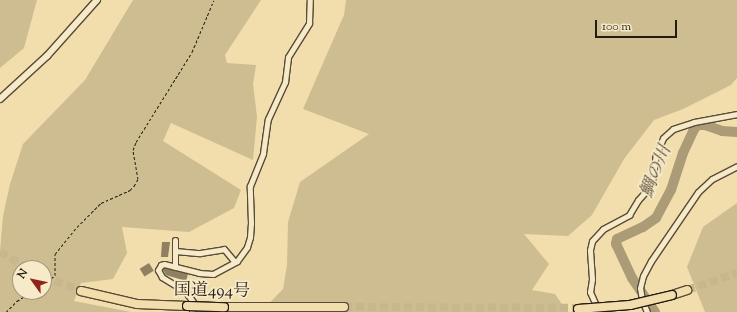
<!DOCTYPE html>
<meta charset="utf-8">
<style>
body{margin:0}
#map{position:relative;width:737px;height:312px;overflow:hidden;background:#f1deac;font-family:"Sorts Mill Goudy","Noto Serif JP",serif}
div>[style]{position:absolute}
.green>*{inset:0;background:#cebd91}
.river>*{height:10px;margin:-5px;padding:0 5px;transform-origin:5px;border-radius:5px;background:#ac9b77}
.building>*{inset:0;background:#8f8061;transform-origin:0 0}
.trunk-tunnel>*{height:8px;margin-top:-4px;transform-origin:0;background:repeating-linear-gradient(90deg,#c8b78d 0 8px,transparent 0 12px)}
.path>*{height:1px;margin-top:-0.5px;transform-origin:0;background:repeating-linear-gradient(90deg,#251a10 0 3px,transparent 0 5px)}
.roads{filter:drop-shadow(1px 0 #584b37) drop-shadow(-1px 0 #584b37) drop-shadow(0 1px #584b37) drop-shadow(0 -1px #584b37)}
.minor>*{height:5px;margin:-2.5px;padding:0 2.5px;transform-origin:2.5px;border-radius:2.5px;background:#f6eac9}
.tertiary>*{height:6px;margin:-3px;padding:0 3px;transform-origin:3px;border-radius:3px;background:#f6eac9}
.trunk>*{height:8px;margin:-4px;padding:0 4px;transform-origin:4px;border-radius:4px;background:#f1deac}
.bridges{filter:drop-shadow(1px 0 #251a10) drop-shadow(-1px 0 #251a10) drop-shadow(0 1px #251a10) drop-shadow(0 -1px #251a10)}
.trunk-bridge>*{height:8px;margin:-4px;padding:0 4px;transform-origin:4px;border-radius:4px;background:#f1deac}
span{translate:-50% -50%;white-space:nowrap;text-align:center;line-height:1.15;-webkit-text-stroke:3.5px #f6eac9;paint-order:stroke}
.street-label{font-size:17px;color:#251a10}
.water-label{font-size:18px;color:#5b4e39;font-style:italic}
.north{position:absolute;left:12px;top:260px;width:40px;height:40px;box-sizing:border-box;background:#f6eac9;border:1px solid #a2977f;border-radius:50%;rotate:303deg;font-size:11px;font-weight:700;line-height:16px;text-align:center;color:#251a10}
.north::after{content:'';display:block;margin:auto;width:14px;height:18px;background:#8f2418;clip-path:polygon(50% 0,100% 100%,50% 72%,0 100%)}
.scale{position:absolute;left:595px;top:20px;width:82px;height:18px;box-sizing:border-box;border:2px solid #251a10;border-top:0;padding-left:5px;font-size:12px;line-height:14px;white-space:nowrap;color:#251a10;-webkit-text-stroke:3px #f6eac9;paint-order:stroke}
</style>
<div id="map">
<div class="green">
<i style="clip-path:polygon(0 0,37px 0,24px 48px,0 68px)"></i>
<i style="clip-path:polygon(evenodd,133px 0,261px 0,225px 55px,227px 63px,256px 65px,253px 84px,257px 117px,253px 160px,171px 123px,163px 141px,241px 190px,234px 208px,189px 232px,122px 227px,127px 253px,113px 279px,81px 283px,74px 301px,131px 312px,0 312px,0 251px,3px 216px,10px 184px,23px 144px,85px 80px,133px 0,20px 268px,44px 268px,44px 292px,20px 292px,20px 268px)"></i>
<i style="clip-path:polygon(346px 0,737px 0,737px 78px,731px 85px,683px 109px,654px 120px,624px 159px,592px 215px,568px 236px,524px 234px,549px 264px,532px 290px,555px 294px,567px 312px,261px 312px,283px 289px,287px 265px,288px 222px,300px 182px,369px 134px,303px 109px,344px 15px)"></i>
<i style="clip-path:polygon(737px 203px,737px 312px,705px 312px,687px 267px,703px 227px)"></i>
</div>
<div class="river">
<i style="left:655px;top:312px;width:41px;rotate:-124.1deg"></i>
<i style="left:632px;top:278px;width:38px;rotate:-115deg"></i>
<i style="left:616px;top:244px;width:5px;rotate:-79deg"></i>
<i style="left:617px;top:239px;width:29px;rotate:-25deg"></i>
<i style="left:643px;top:227px;width:16px;rotate:-35deg"></i>
<i style="left:656px;top:218px;width:32px;rotate:-62deg"></i>
<i style="left:671px;top:190px;width:39px;rotate:-72deg"></i>
<i style="left:683px;top:153px;width:26px;rotate:-65deg"></i>
<i style="left:694px;top:129px;width:6px;rotate:-45deg"></i>
<i style="left:698px;top:125px;width:7px"></i>
<i style="left:705px;top:125px;width:18px;rotate:19deg"></i>
<i style="left:722px;top:131px;width:15px;rotate:4deg"></i>
</div>
<div class="building">
<i style="clip-path:polygon(162px 242px,170px 242px,168px 257px,161px 257px)"></i>
<i style="left:149px;top:263px;width:9px;height:11px;rotate:58deg"></i>
<i style="clip-path:polygon(164px 268px,188px 274px,186px 281px,166px 275px,163px 270px)"></i>
</div>
<div class="trunk-tunnel">
<i style="left:0;top:252px;width:32px;rotate:30deg"></i>
<i style="left:44px;top:276px;width:40px;rotate:22deg"></i>
<i style="left:687px;top:290px;width:53px;rotate:-18.8deg"></i>
<i style="left:344px;top:307px;width:230px;rotate:0.2deg"></i>
</div>
<div class="path">
<i style="left:44px;top:285px;width:15px;rotate:-42deg"></i>
<i style="left:55px;top:275px;width:21px;rotate:-90deg"></i>
<i style="left:55px;top:254px;width:35px;rotate:-51deg"></i>
<i style="left:77px;top:227px;width:34px;rotate:-45deg"></i>
<i style="left:101px;top:203px;width:32px;rotate:-24deg"></i>
<i style="left:130px;top:190px;width:6px;rotate:-45deg"></i>
<i style="left:134px;top:186px;width:8px;rotate:-60deg"></i>
<i style="left:138px;top:179px;width:29px;rotate:-100deg"></i>
<i style="left:133px;top:150px;width:9px;rotate:-69deg"></i>
<i style="left:136px;top:142px;width:106px;rotate:-58.1deg"></i>
<i style="left:192px;top:52px;width:56px;rotate:-67.1deg"></i>
<i style="left:6px;top:312px;width:16px;rotate:-45deg"></i>
<i style="left:17px;top:301px;width:17px;rotate:-33deg"></i>
</div>
<div class="roads">
<div class="minor">
<i style="left:175px;top:251px;width:25px;rotate:5deg"></i>
<i style="left:200px;top:253px;width:24px;rotate:-9deg"></i>
<i style="left:224px;top:249px;width:17px;rotate:50deg"></i>
<i style="left:175px;top:267px;width:27px;rotate:-90deg"></i>
<i style="left:192px;top:312px;width:9px;rotate:-77deg"></i>
<i style="left:194px;top:303px;width:15px;rotate:-127deg"></i>
<i style="left:185px;top:291px;width:27px;rotate:-149deg"></i>
<i style="left:162px;top:277px;width:8px;rotate:-120deg"></i>
<i style="left:158px;top:270px;width:6px;rotate:-59deg"></i>
<i style="left:161px;top:265px;width:3px;rotate:-18deg"></i>
<i style="left:164px;top:264px;width:36px;rotate:14deg"></i>
<i style="left:199px;top:273px;width:14px;rotate:4deg"></i>
<i style="left:213px;top:274px;width:27px;rotate:-28deg"></i>
<i style="left:237px;top:261px;width:17px;rotate:-54deg"></i>
<i style="left:247px;top:247px;width:10px;rotate:-73deg"></i>
<i style="left:250px;top:237px;width:14px;rotate:-86deg"></i>
<i style="left:251px;top:223px;width:37px;rotate:-92deg"></i>
<i style="left:250px;top:186px;width:35px;rotate:-68deg"></i>
<i style="left:263px;top:153px;width:34px;rotate:-82deg"></i>
<i style="left:268px;top:119px;width:41px;rotate:-65.3deg"></i>
<i style="left:285px;top:82px;width:25px;rotate:-83deg"></i>
<i style="left:288px;top:57px;width:40px;rotate:-58deg"></i>
<i style="left:309px;top:23px;width:23px;rotate:-88deg"></i>
<i style="left:599px;top:312px;width:22px;rotate:-114deg"></i>
<i style="left:590px;top:292px;width:13px;rotate:-81deg"></i>
<i style="left:592px;top:279px;width:29px;rotate:-94deg"></i>
<i style="left:590px;top:250px;width:9px;rotate:-77deg"></i>
<i style="left:592px;top:241px;width:16px;rotate:-47deg"></i>
<i style="left:603px;top:229px;width:30px;rotate:-28deg"></i>
<i style="left:629px;top:215px;width:17px;rotate:-59deg"></i>
<i style="left:638px;top:200px;width:13px;rotate:-48deg"></i>
<i style="left:647px;top:190px;width:14px;rotate:-65deg"></i>
<i style="left:653px;top:177px;width:23px;rotate:-83deg"></i>
<i style="left:656px;top:154px;width:17px;rotate:-66deg"></i>
<i style="left:663px;top:138px;width:13px;rotate:-42deg"></i>
<i style="left:673px;top:129px;width:22px;rotate:-18deg"></i>
<i style="left:694px;top:122px;width:44px;rotate:-10.5deg"></i>
<i style="left:647px;top:312px;width:13px;rotate:-113deg"></i>
<i style="left:642px;top:300px;width:12px;rotate:-99deg"></i>
<i style="left:640px;top:288px;width:12px;rotate:-76deg"></i>
<i style="left:643px;top:276px;width:17px;rotate:-62deg"></i>
<i style="left:651px;top:261px;width:83px;rotate:-55.7deg"></i>
<i style="left:698px;top:192px;width:19px;rotate:-43deg"></i>
<i style="left:712px;top:179px;width:28px;rotate:-27deg"></i>
</div>
<div class="tertiary">
<i style="left:0;top:99px;width:64px;rotate:-42.5deg"></i>
<i style="left:47px;top:56px;width:75px;rotate:-48.2deg"></i>
</div>
<div class="trunk">
<i style="left:81px;top:291px;width:57px;rotate:13.1deg"></i>
<i style="left:137px;top:304px;width:50px;rotate:2.3deg"></i>
<i style="left:672px;top:295px;width:16px;rotate:-18deg"></i>
<i style="left:224px;top:307px;width:120px"></i>
</div>
</div>
<div class="bridges">
<div class="trunk-bridge">
<i style="left:187px;top:306px;width:37px;rotate:2deg"></i>
<i style="left:578px;top:309px;width:52px;rotate:-4.4deg"></i>
<i style="left:630px;top:305px;width:43px;rotate:-13.4deg"></i>
</div>
</div>
<div class="street-label">
<span style="left:212px;top:292px;rotate:1deg">国道494号</span>
</div>
<div class="water-label">
<span style="left:657px;top:172px;rotate:-68deg">鯛の川</span>
</div>
<div class="north">N</div>
<div class="scale">100 m</div>
</div>
